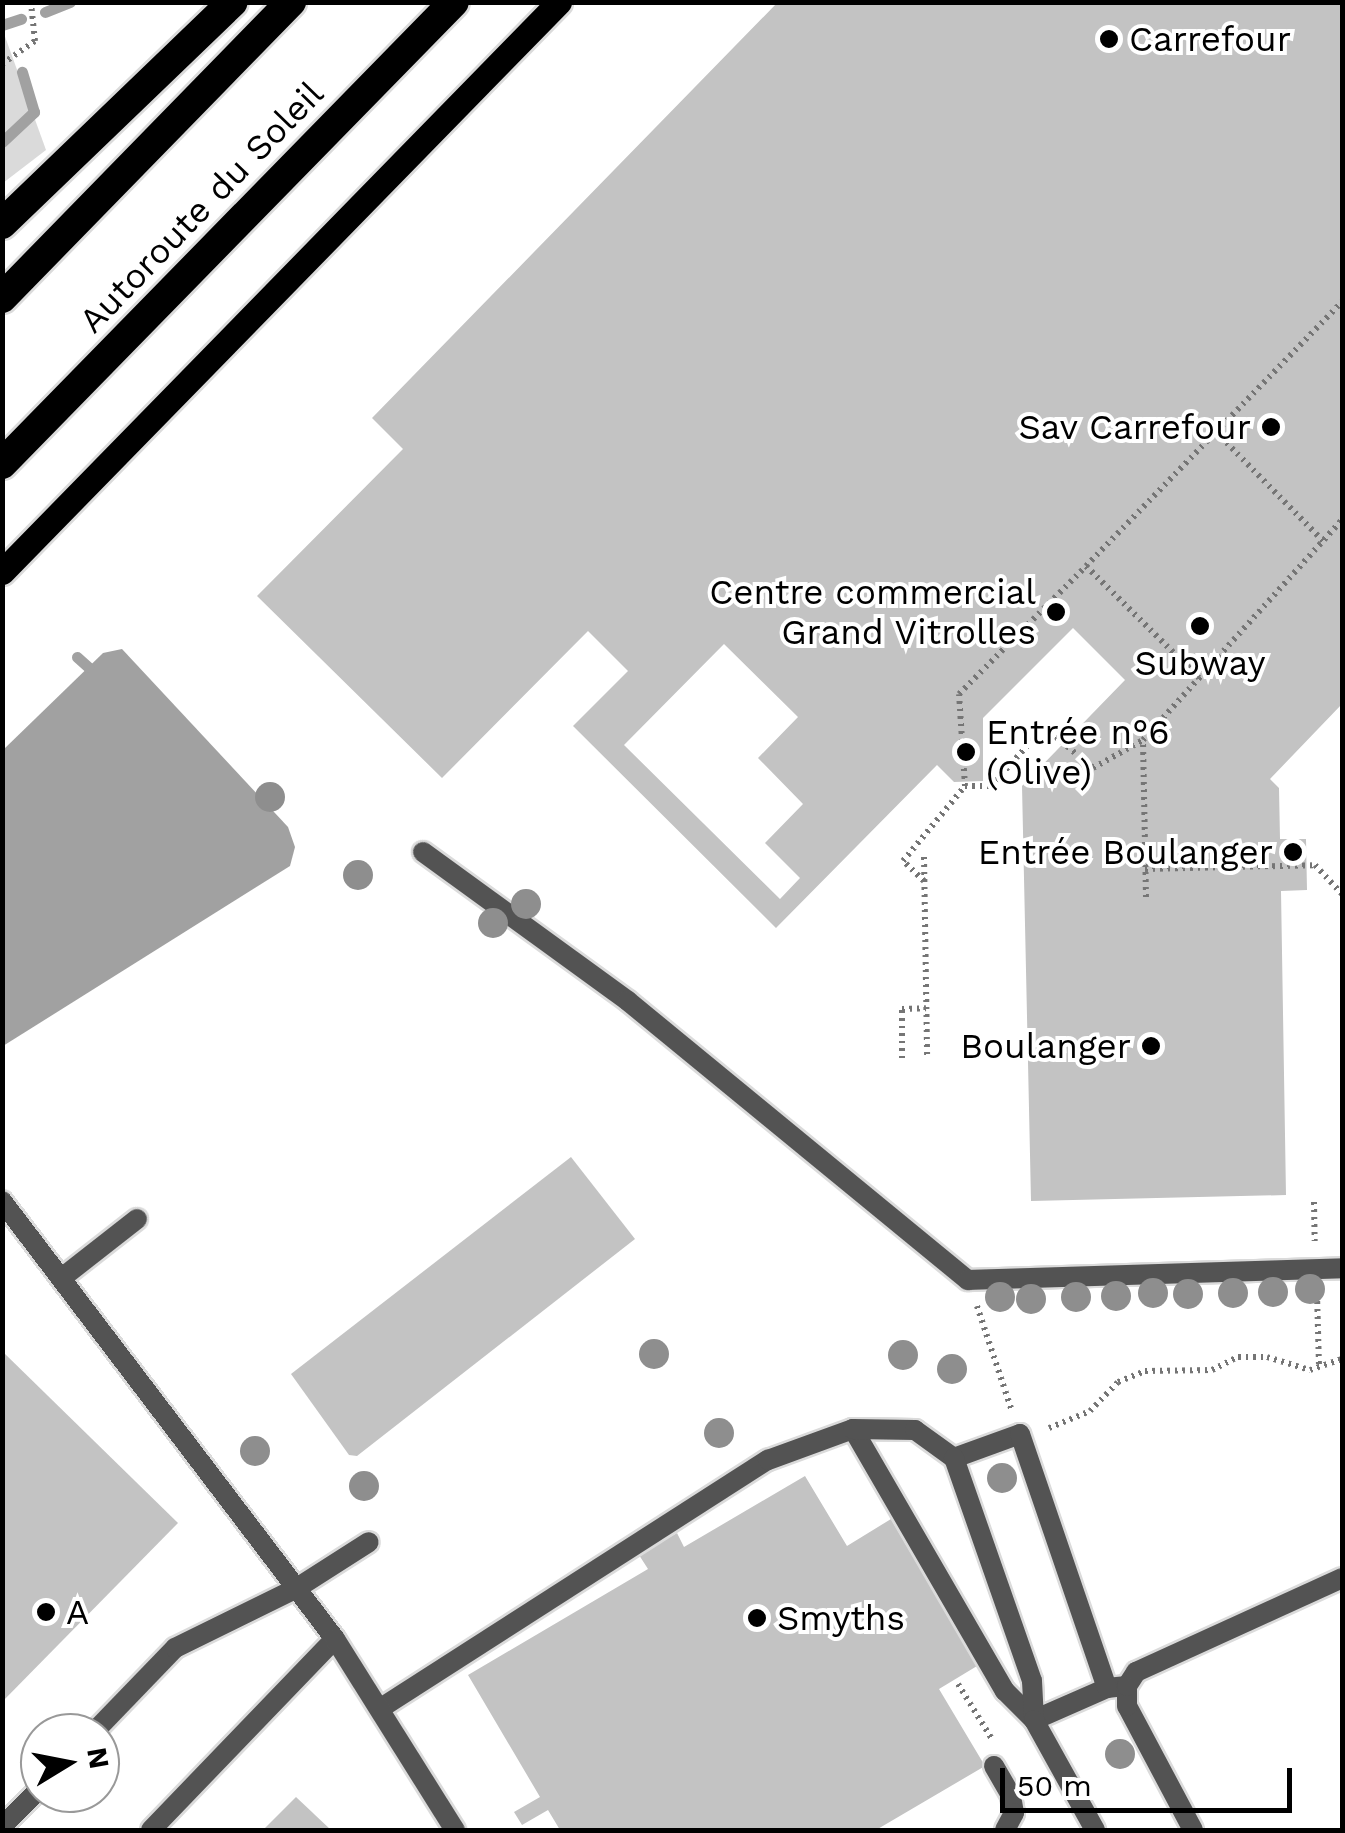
<!DOCTYPE html>
<meta charset="utf-8">
<style>
body{margin:0}
#map{position:relative;width:1345px;height:1833px;overflow:hidden;background:#fff;font-family:"Work Sans",sans-serif}
div>[style]{position:absolute}
.green>*{inset:0;background:#dadada}
.water>*{inset:0;background:#a1a1a1}
.stream>*{height:11px;margin:-5.5px;padding:0 5.5px;transform-origin:5.5px;border-radius:5.5px;background:#a1a1a1}
.building>*{inset:0;background:#c3c3c3}
.path>*{height:6px;margin-top:-3px;transform-origin:0;background:repeating-linear-gradient(90deg,#757575 0 2.5px,transparent 0 7.5px)}
.roads{filter:drop-shadow(2px 0 #dbdbdb) drop-shadow(-2px 0 #dbdbdb) drop-shadow(0 2px #dbdbdb) drop-shadow(0 -2px #dbdbdb)}
.service>*{height:20px;margin:-10px;padding:0 10px;transform-origin:10px;border-radius:10px;background:#535353}
.minor>*{height:20px;margin:-10px;padding:0 10px;transform-origin:10px;border-radius:10px;background:#535353}
.primary>*{height:25px;margin:-12.5px;padding:0 12.5px;transform-origin:12.5px;border-radius:12.5px;background:#000}
.motorway>*{height:30px;margin:-15px;padding:0 15px;transform-origin:15px;border-radius:15px;background:#000}
.trees>*{width:30px;height:30px;margin:-15px;border-radius:50%;background:#8e8e8e}
.dots>*{width:28px;height:28px;translate:-50% -50%;box-sizing:border-box;border:5px solid #fff;border-radius:50%}
span{translate:-50% -50%;white-space:nowrap;text-align:center;line-height:1.15;-webkit-text-stroke:8px #fff;paint-order:stroke}
.poi-label{font-size:35px;color:#000}
.left{translate:0 -50%;text-align:left}
.right{translate:-100% -50%;text-align:right}
.street-label{font-size:35px;color:#000}
.frame{position:absolute;inset:0;border:5px solid #000;pointer-events:none}
.north{position:absolute;left:20px;top:1713px;width:100px;height:100px;box-sizing:border-box;background:#fff;border:2px solid #999;border-radius:50%;rotate:80deg;font-size:28px;font-weight:700;line-height:40px;text-align:center;color:#000}
.north::after{content:'';display:block;margin:auto;width:35px;height:45px;background:#000;clip-path:polygon(50% 0,100% 100%,50% 72%,0 100%)}
.scale{position:absolute;left:1000px;top:1768px;width:292px;height:45px;box-sizing:border-box;border:5px solid #000;border-top:0;padding-left:12px;font-size:30px;line-height:35px;white-space:nowrap;color:#000;-webkit-text-stroke:8px #fff;paint-order:stroke}
</style>
<div id="map">
<div class="green">
<i style="clip-path:polygon(3px 31px,46px 150px,3px 183px,2px 183px)"></i>
</div>
<div class="water">
<i style="clip-path:polygon(122px 649px,288px 827px,295px 847px,290px 866px,3px 1046px,3px 750px,103px 653px)"></i>
</div>
<div class="stream">
<i style="left:45px;top:12px;width:27px;rotate:-22deg"></i>
<i style="left:2px;top:25px;width:20px;rotate:-18deg"></i>
<i style="left:2px;top:142px;width:44px;rotate:-43.2deg"></i>
<i style="left:34px;top:112px;width:42px;rotate:-106.7deg"></i>
<i style="left:77px;top:657px;width:15px;rotate:42deg"></i>
</div>
<div class="building">
<i style="clip-path:polygon(evenodd,778px 2px,1342px 2px,1342px 704px,1270px 779px,1279px 788px,1280px 839px,1306px 839px,1307px 890px,1281px 891px,1286px 1195px,1031px 1201px,1022px 786px,1125px 680px,1073px 628px,983px 718px,983px 781px,954px 782px,937px 765px,776px 928px,573px 726px,628px 671px,588px 631px,442px 778px,257px 596px,403px 449px,372px 418px,778px 2px,724px 644px,798px 717px,758px 758px,803px 804px,765px 843px,800px 878px,780px 899px,624px 745px,724px 644px)"></i>
<i style="clip-path:polygon(571px 1157px,635px 1239px,357px 1456px,349px 1455px,291px 1374px)"></i>
<i style="clip-path:polygon(2px 1351px,178px 1523px,2px 1702px)"></i>
<i style="clip-path:polygon(805px 1476px,847px 1546px,891px 1519px,977px 1666px,939px 1689px,985px 1766px,876px 1830px,560px 1830px,548px 1810px,522px 1825px,514px 1812px,540px 1797px,468px 1675px,648px 1569px,639px 1555px,677px 1533px,684px 1547px)"></i>
<i style="clip-path:polygon(296px 1797px,331px 1830px,263px 1830px)"></i>
</div>
<div class="path">
<i style="left:2px;top:64px;width:40px;rotate:-34.9deg"></i>
<i style="left:35px;top:41px;width:39px;rotate:-96deg"></i>
<i style="left:1216px;top:432px;width:153px;rotate:45.5deg"></i>
<i style="left:1086px;top:566px;width:368px;rotate:-45.9deg"></i>
<i style="left:965px;top:786px;width:26px"></i>
<i style="left:991px;top:786px;width:79px;rotate:-48.1deg"></i>
<i style="left:1044px;top:727px;width:64px;rotate:39.9deg"></i>
<i style="left:1093px;top:768px;width:57px;rotate:-29.2deg"></i>
<i style="left:924px;top:857px;width:201px;rotate:89.1deg"></i>
<i style="left:1145px;top:869px;width:170px;rotate:-1.3deg"></i>
<i style="left:1315px;top:865px;width:40px;rotate:47deg"></i>
<i style="left:924px;top:881px;width:29px;rotate:-136deg"></i>
<i style="left:903px;top:861px;width:97px;rotate:-50.4deg"></i>
<i style="left:965px;top:786px;width:92px;rotate:-93.7deg"></i>
<i style="left:959px;top:694px;width:180px;rotate:-45.2deg"></i>
<i style="left:1086px;top:566px;width:159px;rotate:44.7deg"></i>
<i style="left:1146px;top:897px;width:157px;rotate:-91.1deg"></i>
<i style="left:1143px;top:740px;width:297px;rotate:-47.9deg"></i>
<i style="left:902px;top:1058px;width:49px;rotate:-90deg"></i>
<i style="left:902px;top:1009px;width:24px;rotate:-2deg"></i>
<i style="left:1314px;top:1202px;width:39px;rotate:89deg"></i>
<i style="left:1317px;top:1294px;width:72px;rotate:88.4deg"></i>
<i style="left:977px;top:1306px;width:108px;rotate:71.6deg"></i>
<i style="left:1049px;top:1428px;width:44px;rotate:-22.5deg"></i>
<i style="left:1090px;top:1411px;width:40px;rotate:-46deg"></i>
<i style="left:1118px;top:1382px;width:29px;rotate:-22deg"></i>
<i style="left:1145px;top:1371px;width:67px;rotate:-0.9deg"></i>
<i style="left:1212px;top:1370px;width:29px;rotate:-27deg"></i>
<i style="left:1238px;top:1357px;width:29px"></i>
<i style="left:1267px;top:1357px;width:45px;rotate:16.8deg"></i>
<i style="left:1310px;top:1370px;width:34px;rotate:-19deg"></i>
<i style="left:958px;top:1684px;width:65px;rotate:58.3deg"></i>
</div>
<div class="roads">
<div class="service">
<i style="left:63px;top:1277px;width:94px;rotate:-38.1deg"></i>
<i style="left:853px;top:1429px;width:303px;rotate:59.9deg"></i>
<i style="left:1005px;top:1691px;width:41px;rotate:45deg"></i>
<i style="left:1034px;top:1720px;width:80px;rotate:-23.7deg"></i>
<i style="left:1107px;top:1688px;width:20px;rotate:-6deg"></i>
<i style="left:954px;top:1458px;width:70px;rotate:-20deg"></i>
<i style="left:1020px;top:1434px;width:268px;rotate:71.1deg"></i>
<i style="left:381px;top:1708px;width:460px;rotate:-32.7deg"></i>
<i style="left:768px;top:1460px;width:90px;rotate:-20deg"></i>
<i style="left:853px;top:1429px;width:62px;rotate:0.9deg"></i>
<i style="left:915px;top:1430px;width:48px;rotate:35.7deg"></i>
<i style="left:954px;top:1458px;width:236px;rotate:70.7deg"></i>
<i style="left:1032px;top:1681px;width:39px;rotate:87deg"></i>
<i style="left:1034px;top:1720px;width:126px;rotate:61deg"></i>
<i style="left:93px;top:1733px;width:118px;rotate:-46deg"></i>
<i style="left:175px;top:1648px;width:136px;rotate:-26.2deg"></i>
<i style="left:297px;top:1588px;width:85px;rotate:-32.6deg"></i>
<i style="left:994px;top:1766px;width:34px;rotate:60deg"></i>
<i style="left:1011px;top:1796px;width:17px;rotate:80deg"></i>
<i style="left:1014px;top:1813px;width:19px;rotate:118deg"></i>
<i style="left:2px;top:1827px;width:54px;rotate:-45.7deg"></i>
<i style="left:151px;top:1830px;width:265px;rotate:-46.1deg"></i>
</div>
<div class="minor">
<i style="left:423px;top:852px;width:253px;rotate:36deg"></i>
<i style="left:628px;top:1001px;width:440px;rotate:39.4deg"></i>
<i style="left:968px;top:1280px;width:374px;rotate:-1.8deg"></i>
<i style="left:2px;top:1201px;width:550px;rotate:52.76deg"></i>
<i style="left:335px;top:1639px;width:226px;rotate:57.9deg"></i>
<i style="left:1193px;top:1830px;width:140px;rotate:-118deg"></i>
<i style="left:1127px;top:1706px;width:20px;rotate:-90deg"></i>
<i style="left:1127px;top:1686px;width:17px;rotate:-57deg"></i>
<i style="left:1136px;top:1672px;width:226px;rotate:-24.5deg"></i>
</div>
<div class="primary">
<i style="left:2px;top:572px;width:797px;rotate:-45.66deg"></i>
</div>
<div class="motorway">
<i style="left:2px;top:224px;width:320px;rotate:-43.9deg"></i>
<i style="left:2px;top:298px;width:414px;rotate:-45.7deg"></i>
<i style="left:2px;top:464px;width:646px;rotate:-45.63deg"></i>
</div>
</div>
<div class="trees">
<i style="left:270px;top:797px"></i>
<i style="left:358px;top:875px"></i>
<i style="left:526px;top:904px"></i>
<i style="left:493px;top:923px"></i>
<i style="left:1310px;top:1289px"></i>
<i style="left:1273px;top:1292px"></i>
<i style="left:1153px;top:1293px"></i>
<i style="left:1233px;top:1293px"></i>
<i style="left:1188px;top:1294px"></i>
<i style="left:1116px;top:1296px"></i>
<i style="left:1000px;top:1297px"></i>
<i style="left:1076px;top:1297px"></i>
<i style="left:1031px;top:1299px"></i>
<i style="left:654px;top:1354px"></i>
<i style="left:903px;top:1355px"></i>
<i style="left:952px;top:1369px"></i>
<i style="left:719px;top:1433px"></i>
<i style="left:255px;top:1451px"></i>
<i style="left:1002px;top:1478px"></i>
<i style="left:364px;top:1486px"></i>
<i style="left:1120px;top:1754px"></i>
</div>
<div class="dots">
<i style="left:1109px;top:39px;background:#000"></i>
<i style="left:1271px;top:427px;background:#000"></i>
<i style="left:1056px;top:612px;background:#000"></i>
<i style="left:1200px;top:626px;background:#000"></i>
<i style="left:966px;top:752px;background:#000"></i>
<i style="left:1293px;top:852px;background:#000"></i>
<i style="left:1151px;top:1046px;background:#000"></i>
<i style="left:46px;top:1612px;background:#000"></i>
<i style="left:757px;top:1618px;background:#000"></i>
</div>
<div class="poi-label">
<span class="left" style="left:1129px;top:39px">Carrefour</span>
<span class="right" style="left:1251px;top:427px">Sav Carrefour</span>
<span class="right" style="left:1036px;top:612px">Centre commercial<br>Grand Vitrolles</span>
<span style="left:1200px;top:663px">Subway</span>
<span class="left" style="left:986px;top:752px">Entrée n°6<br>(Olive)</span>
<span class="right" style="left:1273px;top:852px">Entrée Boulanger</span>
<span class="right" style="left:1131px;top:1046px">Boulanger</span>
<span class="left" style="left:66px;top:1612px">A</span>
<span class="left" style="left:777px;top:1618px">Smyths</span>
</div>
<div class="street-label">
<span style="left:201px;top:207px;rotate:-46deg">Autoroute du Soleil</span>
</div>
<div class="frame"></div>
<div class="north">N</div>
<div class="scale">50 m</div>
</div>
